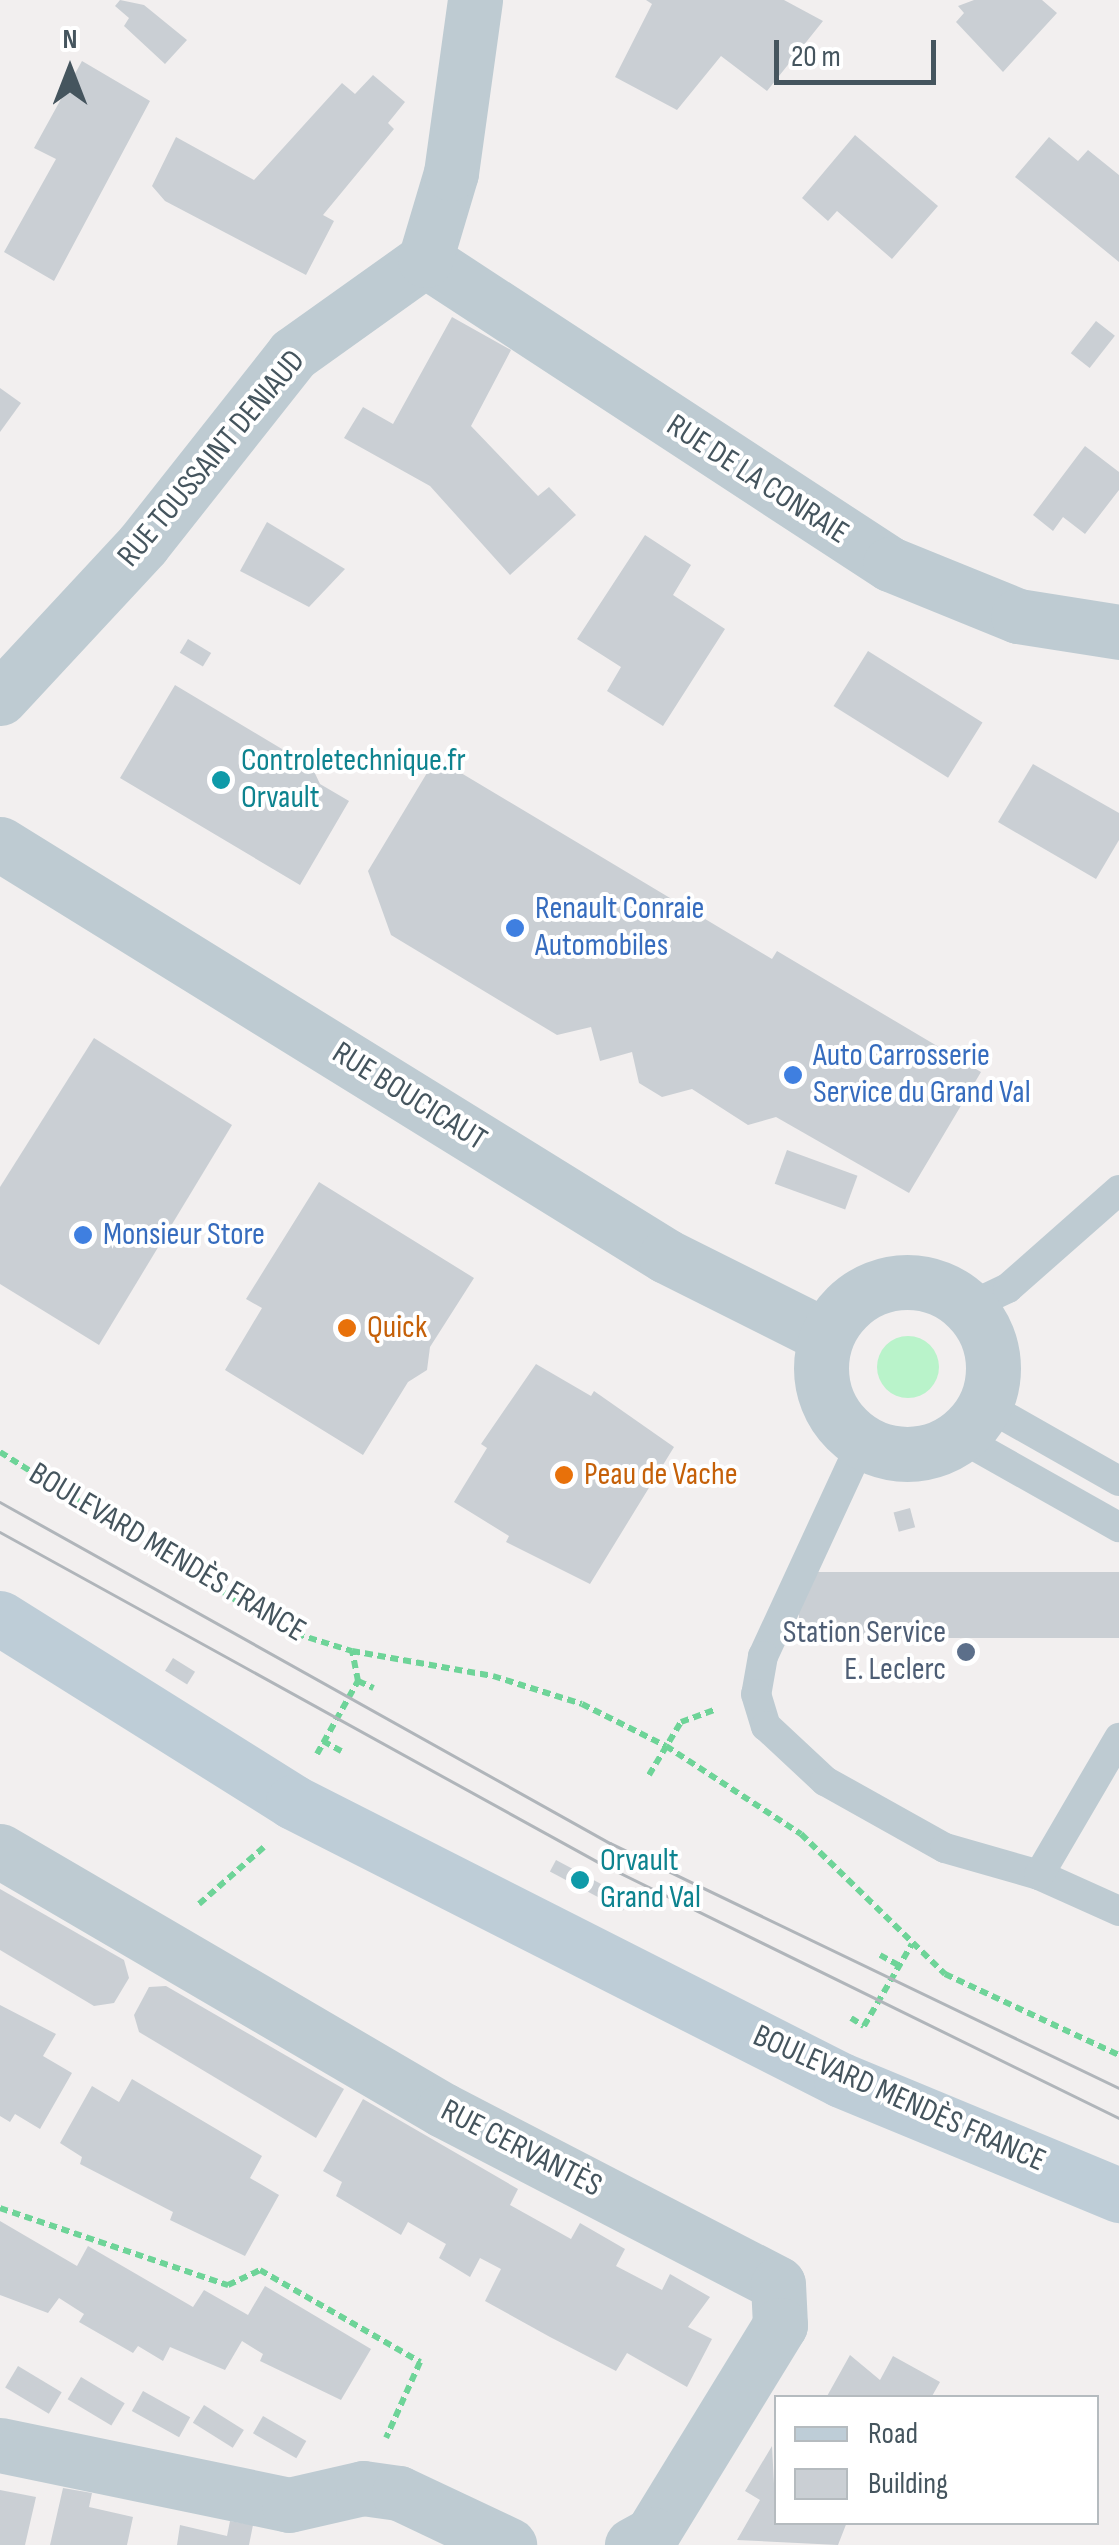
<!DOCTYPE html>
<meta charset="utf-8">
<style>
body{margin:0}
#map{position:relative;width:1119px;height:2545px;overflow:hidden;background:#f2efef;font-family:"Sofia Sans Condensed",sans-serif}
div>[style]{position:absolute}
.green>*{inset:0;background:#b9f3ca}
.round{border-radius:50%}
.building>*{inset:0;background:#cacfd4;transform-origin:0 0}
.path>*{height:6px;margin-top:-3px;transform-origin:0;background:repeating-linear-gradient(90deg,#6ed498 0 8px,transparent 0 13px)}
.service>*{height:30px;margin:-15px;padding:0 15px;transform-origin:15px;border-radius:15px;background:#becbd2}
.minor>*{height:55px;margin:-27.5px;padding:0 27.5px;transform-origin:27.5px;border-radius:27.5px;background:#becbd2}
.minor>.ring{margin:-27.5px;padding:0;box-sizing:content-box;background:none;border:55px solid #becbd2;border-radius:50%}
.secondary>*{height:55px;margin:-27.5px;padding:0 27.5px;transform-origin:27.5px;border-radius:27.5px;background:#becdd7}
.tram>*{height:2.5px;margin:-1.25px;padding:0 1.25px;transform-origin:1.25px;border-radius:1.25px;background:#b0b5ba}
.dots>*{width:28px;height:28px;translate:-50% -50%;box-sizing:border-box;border:5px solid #fff;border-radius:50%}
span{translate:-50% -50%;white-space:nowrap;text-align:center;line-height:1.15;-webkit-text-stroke:8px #fff;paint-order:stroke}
.street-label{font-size:32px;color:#45555e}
.culture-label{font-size:32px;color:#0d838f}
.left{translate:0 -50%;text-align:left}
.shop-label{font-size:32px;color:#366cbe}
.food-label{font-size:32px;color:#c56008}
.service-label{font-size:32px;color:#4e5e75}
.right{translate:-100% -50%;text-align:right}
.legend{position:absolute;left:774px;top:2395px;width:325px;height:130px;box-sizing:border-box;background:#fff;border:2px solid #b5bbbf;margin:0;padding:12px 18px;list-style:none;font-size:30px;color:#45555e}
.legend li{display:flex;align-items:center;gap:20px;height:50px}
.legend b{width:50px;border:2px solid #b5bbbf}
.north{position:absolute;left:20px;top:20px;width:100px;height:100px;-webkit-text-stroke:8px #fff;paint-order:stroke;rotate:0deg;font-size:28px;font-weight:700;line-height:40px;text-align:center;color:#45555e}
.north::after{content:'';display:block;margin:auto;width:35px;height:45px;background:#45555e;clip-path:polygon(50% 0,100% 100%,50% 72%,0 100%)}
.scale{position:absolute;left:774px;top:40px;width:162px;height:45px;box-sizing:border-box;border:5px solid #45555e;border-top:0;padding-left:12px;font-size:30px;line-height:35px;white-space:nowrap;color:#45555e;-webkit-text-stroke:8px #fff;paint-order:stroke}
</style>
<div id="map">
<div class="green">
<i class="round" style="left:877px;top:1336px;width:62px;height:62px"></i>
</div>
<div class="building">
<i style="clip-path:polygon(120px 0,144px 5px,187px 40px,165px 64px,124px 26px,129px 18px,115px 6px)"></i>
<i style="clip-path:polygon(646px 0,784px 0,823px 21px,767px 91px,721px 56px,677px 110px,615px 77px,652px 4px)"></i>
<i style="clip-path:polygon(974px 0,1042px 0,1057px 13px,1003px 72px,956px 22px,964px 13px,958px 6px)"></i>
<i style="clip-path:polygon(82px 61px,150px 101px,54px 281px,4px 252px,56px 159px,34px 148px)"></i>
<i style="clip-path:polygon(373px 75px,405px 102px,388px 123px,394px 129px,323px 215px,334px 221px,306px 275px,165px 201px,152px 186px,176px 137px,254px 180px,342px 83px,355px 94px)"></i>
<i style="clip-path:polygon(855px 135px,938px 206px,892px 259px,837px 211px,828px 221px,802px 198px)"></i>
<i style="clip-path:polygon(1049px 137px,1078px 161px,1088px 150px,1119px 175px,1119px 262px,1015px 177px)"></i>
<i style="clip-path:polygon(452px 317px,511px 350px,471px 426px,538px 496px,549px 487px,576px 515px,510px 575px,430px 486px,344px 438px,363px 407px,393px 424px)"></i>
<i style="left:1096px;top:321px;width:24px;height:41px;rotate:38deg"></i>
<i style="clip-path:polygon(0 388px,21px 403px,0 432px)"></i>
<i style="clip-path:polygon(1085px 446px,1119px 472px,1119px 490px,1085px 534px,1063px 517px,1053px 531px,1033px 515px)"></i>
<i style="clip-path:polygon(267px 522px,345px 569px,309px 607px,240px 571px)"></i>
<i style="clip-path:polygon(645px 535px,691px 565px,673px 595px,725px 629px,663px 726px,607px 691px,621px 667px,577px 639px)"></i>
<i style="left:188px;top:639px;width:27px;height:16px;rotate:31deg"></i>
<i style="left:868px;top:651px;width:135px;height:65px;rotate:32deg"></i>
<i style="clip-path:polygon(175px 685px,312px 767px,320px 784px,349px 801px,300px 885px,120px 778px)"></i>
<i style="clip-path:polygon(436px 758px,772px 959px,777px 951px,981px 1072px,909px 1193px,776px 1117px,748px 1125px,692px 1089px,662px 1097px,639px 1083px,632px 1052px,600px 1061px,591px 1027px,557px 1035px,391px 935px,368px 871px)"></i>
<i style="clip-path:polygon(1033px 764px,1119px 813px,1119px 840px,1096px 879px,998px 822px)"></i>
<i style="clip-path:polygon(94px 1038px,232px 1125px,99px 1345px,0 1284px,0 1187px)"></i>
<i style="left:787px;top:1150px;width:75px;height:36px;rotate:20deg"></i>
<i style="clip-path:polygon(319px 1182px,474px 1278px,430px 1347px,427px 1370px,408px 1382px,363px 1455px,225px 1370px,262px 1308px,246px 1299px)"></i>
<i style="clip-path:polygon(536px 1364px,591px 1396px,594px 1391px,674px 1447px,590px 1584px,506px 1542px,509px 1536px,454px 1502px,487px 1448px,481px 1444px)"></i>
<i style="left:910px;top:1508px;width:20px;height:17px;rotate:75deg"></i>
<i style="left:1119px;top:1572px;width:66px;height:320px;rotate:90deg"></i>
<i style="left:173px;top:1658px;width:26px;height:15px;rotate:32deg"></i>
<i style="left:556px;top:1860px;width:83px;height:13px;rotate:28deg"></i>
<i style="clip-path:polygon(0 1889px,124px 1960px,129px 1978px,114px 2003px,94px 2006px,0 1950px)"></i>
<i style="clip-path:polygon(166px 1986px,344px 2089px,316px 2138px,139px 2032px,134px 2015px,149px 1987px)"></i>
<i style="clip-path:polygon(0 2005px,56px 2034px,43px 2056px,72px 2073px,40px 2129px,15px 2114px,10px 2122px,0 2116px)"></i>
<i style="clip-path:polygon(132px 2079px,262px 2156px,250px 2178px,279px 2195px,245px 2256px,170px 2220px,173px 2212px,80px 2164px,82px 2157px,60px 2143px,92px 2086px,119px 2102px)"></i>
<i style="clip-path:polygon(363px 2099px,518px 2189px,510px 2205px,571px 2239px,580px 2223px,625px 2249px,616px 2266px,662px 2290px,670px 2274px,710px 2297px,688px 2327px,712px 2339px,687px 2387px,627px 2353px,616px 2371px,550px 2337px,485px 2301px,501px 2269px,480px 2258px,470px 2277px,439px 2258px,446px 2244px,408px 2222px,401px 2235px,336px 2196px,342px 2182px,323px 2171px)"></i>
<i style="clip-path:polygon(0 2221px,77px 2266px,88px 2246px,193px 2307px,204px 2290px,248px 2315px,265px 2286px,371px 2349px,341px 2400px,260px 2361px,263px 2354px,242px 2341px,225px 2370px,170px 2347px,163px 2361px,138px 2346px,133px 2353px,79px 2322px,84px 2314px,59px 2298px,48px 2313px,0 2295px)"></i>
<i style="clip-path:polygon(850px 2355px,880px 2380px,893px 2356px,940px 2382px,931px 2398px,826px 2398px)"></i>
<i style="left:18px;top:2366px;width:51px;height:25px;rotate:31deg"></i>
<i style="left:81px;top:2377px;width:51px;height:26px;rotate:31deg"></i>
<i style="left:143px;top:2391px;width:54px;height:23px;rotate:29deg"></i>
<i style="left:204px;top:2405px;width:47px;height:21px;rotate:32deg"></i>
<i style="left:263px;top:2416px;width:50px;height:20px;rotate:30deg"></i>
<i style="clip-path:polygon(772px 2446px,776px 2522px,847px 2522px,838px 2545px,737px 2540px,760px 2500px,745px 2491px)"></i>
<i style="clip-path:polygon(63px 2488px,92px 2493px,89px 2507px,133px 2517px,127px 2545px,50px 2545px)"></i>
<i style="clip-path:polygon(0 2490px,36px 2497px,25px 2545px,0 2545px)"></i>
<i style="clip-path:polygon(230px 2521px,253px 2525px,249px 2545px,177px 2545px,180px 2525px,227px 2536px)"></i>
</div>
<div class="path">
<i style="left:0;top:1452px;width:335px;rotate:32.1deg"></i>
<i style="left:284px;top:1630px;width:71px;rotate:17.2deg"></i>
<i style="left:352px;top:1651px;width:143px;rotate:10.1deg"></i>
<i style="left:493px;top:1676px;width:93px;rotate:17.5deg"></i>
<i style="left:582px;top:1704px;width:94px;rotate:26.6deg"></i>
<i style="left:666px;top:1746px;width:161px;rotate:33.1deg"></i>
<i style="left:801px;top:1834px;width:201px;rotate:44.2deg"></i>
<i style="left:945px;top:1974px;width:192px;rotate:25deg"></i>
<i style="left:358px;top:1681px;width:17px;rotate:24deg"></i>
<i style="left:323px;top:1741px;width:21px;rotate:29deg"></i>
<i style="left:317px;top:1754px;width:84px;rotate:-60.7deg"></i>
<i style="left:358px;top:1681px;width:31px;rotate:-101deg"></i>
<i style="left:649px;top:1775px;width:62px;rotate:-58.9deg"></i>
<i style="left:681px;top:1722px;width:37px;rotate:-20deg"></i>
<i style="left:199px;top:1904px;width:86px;rotate:-41.2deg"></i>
<i style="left:880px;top:1955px;width:21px;rotate:29deg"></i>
<i style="left:851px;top:2018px;width:15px;rotate:32deg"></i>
<i style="left:864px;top:2026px;width:95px;rotate:-59.7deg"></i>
<i style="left:0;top:2208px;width:241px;rotate:18.7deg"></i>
<i style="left:228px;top:2285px;width:35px;rotate:-25deg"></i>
<i style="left:260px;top:2270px;width:185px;rotate:29.9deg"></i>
<i style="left:420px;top:2362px;width:83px;rotate:114.1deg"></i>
</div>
<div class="service">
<i style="left:968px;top:1307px;width:44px;rotate:-25.4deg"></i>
<i style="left:1008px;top:1288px;width:148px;rotate:-41.4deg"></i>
<i style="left:985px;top:1405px;width:154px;rotate:29.6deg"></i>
<i style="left:959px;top:1437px;width:184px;rotate:29.4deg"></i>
<i style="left:862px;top:1442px;width:236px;rotate:114.8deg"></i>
<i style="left:763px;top:1656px;width:39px;rotate:100deg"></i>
<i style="left:756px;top:1694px;width:34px;rotate:73deg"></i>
<i style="left:766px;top:1726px;width:81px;rotate:43deg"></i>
<i style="left:825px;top:1781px;width:137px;rotate:29.2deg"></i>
<i style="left:945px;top:1848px;width:98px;rotate:16deg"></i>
<i style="left:1039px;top:1875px;width:88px;rotate:24.2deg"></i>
<i style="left:1039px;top:1875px;width:159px;rotate:-59.7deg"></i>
</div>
<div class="minor">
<i style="left:425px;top:260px;width:556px;rotate:33.18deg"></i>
<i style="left:890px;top:564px;width:138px;rotate:22.1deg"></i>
<i style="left:1018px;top:616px;width:102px;rotate:9deg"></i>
<i style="left:0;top:698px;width:210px;rotate:-47.1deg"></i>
<i style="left:143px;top:544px;width:242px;rotate:-51.7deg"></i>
<i style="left:293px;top:354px;width:162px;rotate:-35.5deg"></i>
<i style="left:425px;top:260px;width:91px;rotate:-73.4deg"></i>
<i style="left:451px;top:173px;width:175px;rotate:-82.1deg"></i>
<i style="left:0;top:844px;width:783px;rotate:31.74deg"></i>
<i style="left:666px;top:1256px;width:179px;rotate:26.6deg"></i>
<i class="ring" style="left:821px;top:1282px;width:117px;height:117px"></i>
<i style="left:0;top:1851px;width:513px;rotate:30.31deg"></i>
<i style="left:443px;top:2110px;width:377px;rotate:27.4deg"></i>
<i style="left:778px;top:2284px;width:41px;rotate:87.2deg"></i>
<i style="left:780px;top:2325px;width:245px;rotate:121.5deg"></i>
<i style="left:652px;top:2534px;width:23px;rotate:151deg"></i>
<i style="left:0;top:2445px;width:295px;rotate:11.7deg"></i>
<i style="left:289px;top:2505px;width:76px;rotate:-12.9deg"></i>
<i style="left:363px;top:2488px;width:36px;rotate:8deg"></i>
<i style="left:399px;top:2493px;width:122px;rotate:25.3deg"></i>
</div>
<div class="secondary">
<i style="left:0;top:1618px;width:346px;rotate:32.1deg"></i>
<i style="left:293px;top:1802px;width:614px;rotate:26.9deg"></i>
<i style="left:841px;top:2080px;width:301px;rotate:22.5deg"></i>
</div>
<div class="tram">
<i style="left:0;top:1502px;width:699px;rotate:29.21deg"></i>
<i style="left:610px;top:1843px;width:565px;rotate:25.7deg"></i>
<i style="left:0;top:1532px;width:683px;rotate:28.89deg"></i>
<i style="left:598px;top:1862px;width:580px;rotate:26.17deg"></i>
</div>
<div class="dots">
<i style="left:221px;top:780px;background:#0f9aa8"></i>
<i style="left:515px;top:928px;background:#3f7fe0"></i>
<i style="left:793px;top:1075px;background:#3f7fe0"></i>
<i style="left:83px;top:1235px;background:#3f7fe0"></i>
<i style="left:347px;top:1328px;background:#e8710a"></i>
<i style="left:564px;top:1475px;background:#e8710a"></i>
<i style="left:966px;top:1652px;background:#5c6f8a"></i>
<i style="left:580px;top:1880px;background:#0f9aa8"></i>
</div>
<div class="street-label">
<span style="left:212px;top:459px;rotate:-50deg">RUE TOUSSAINT DENIAUD</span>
<span style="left:757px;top:480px;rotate:33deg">RUE DE LA CONRAIE</span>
<span style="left:409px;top:1097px;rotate:32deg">RUE BOUCICAUT</span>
<span style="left:167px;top:1553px;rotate:31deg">BOULEVARD MENDÈS FRANCE</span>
<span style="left:899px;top:2099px;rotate:24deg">BOULEVARD MENDÈS FRANCE</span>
<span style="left:521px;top:2149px;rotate:27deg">RUE CERVANTÈS</span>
</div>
<div class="culture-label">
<span class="left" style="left:241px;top:780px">Controletechnique.fr<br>Orvault</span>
<span class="left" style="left:600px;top:1880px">Orvault<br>Grand Val</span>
</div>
<div class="shop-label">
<span class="left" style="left:535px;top:928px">Renault Conraie<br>Automobiles</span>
<span class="left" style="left:813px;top:1075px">Auto Carrosserie<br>Service du Grand Val</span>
<span class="left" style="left:103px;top:1235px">Monsieur Store</span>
</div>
<div class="food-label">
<span class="left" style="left:367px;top:1328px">Quick</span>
<span class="left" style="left:584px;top:1475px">Peau de Vache</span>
</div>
<div class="service-label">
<span class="right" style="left:946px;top:1652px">Station Service<br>E. Leclerc</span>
</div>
<ul class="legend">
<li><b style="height:12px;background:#becdd7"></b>Road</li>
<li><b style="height:28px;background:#cacfd4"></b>Building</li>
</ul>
<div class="north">N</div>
<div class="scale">20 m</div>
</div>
